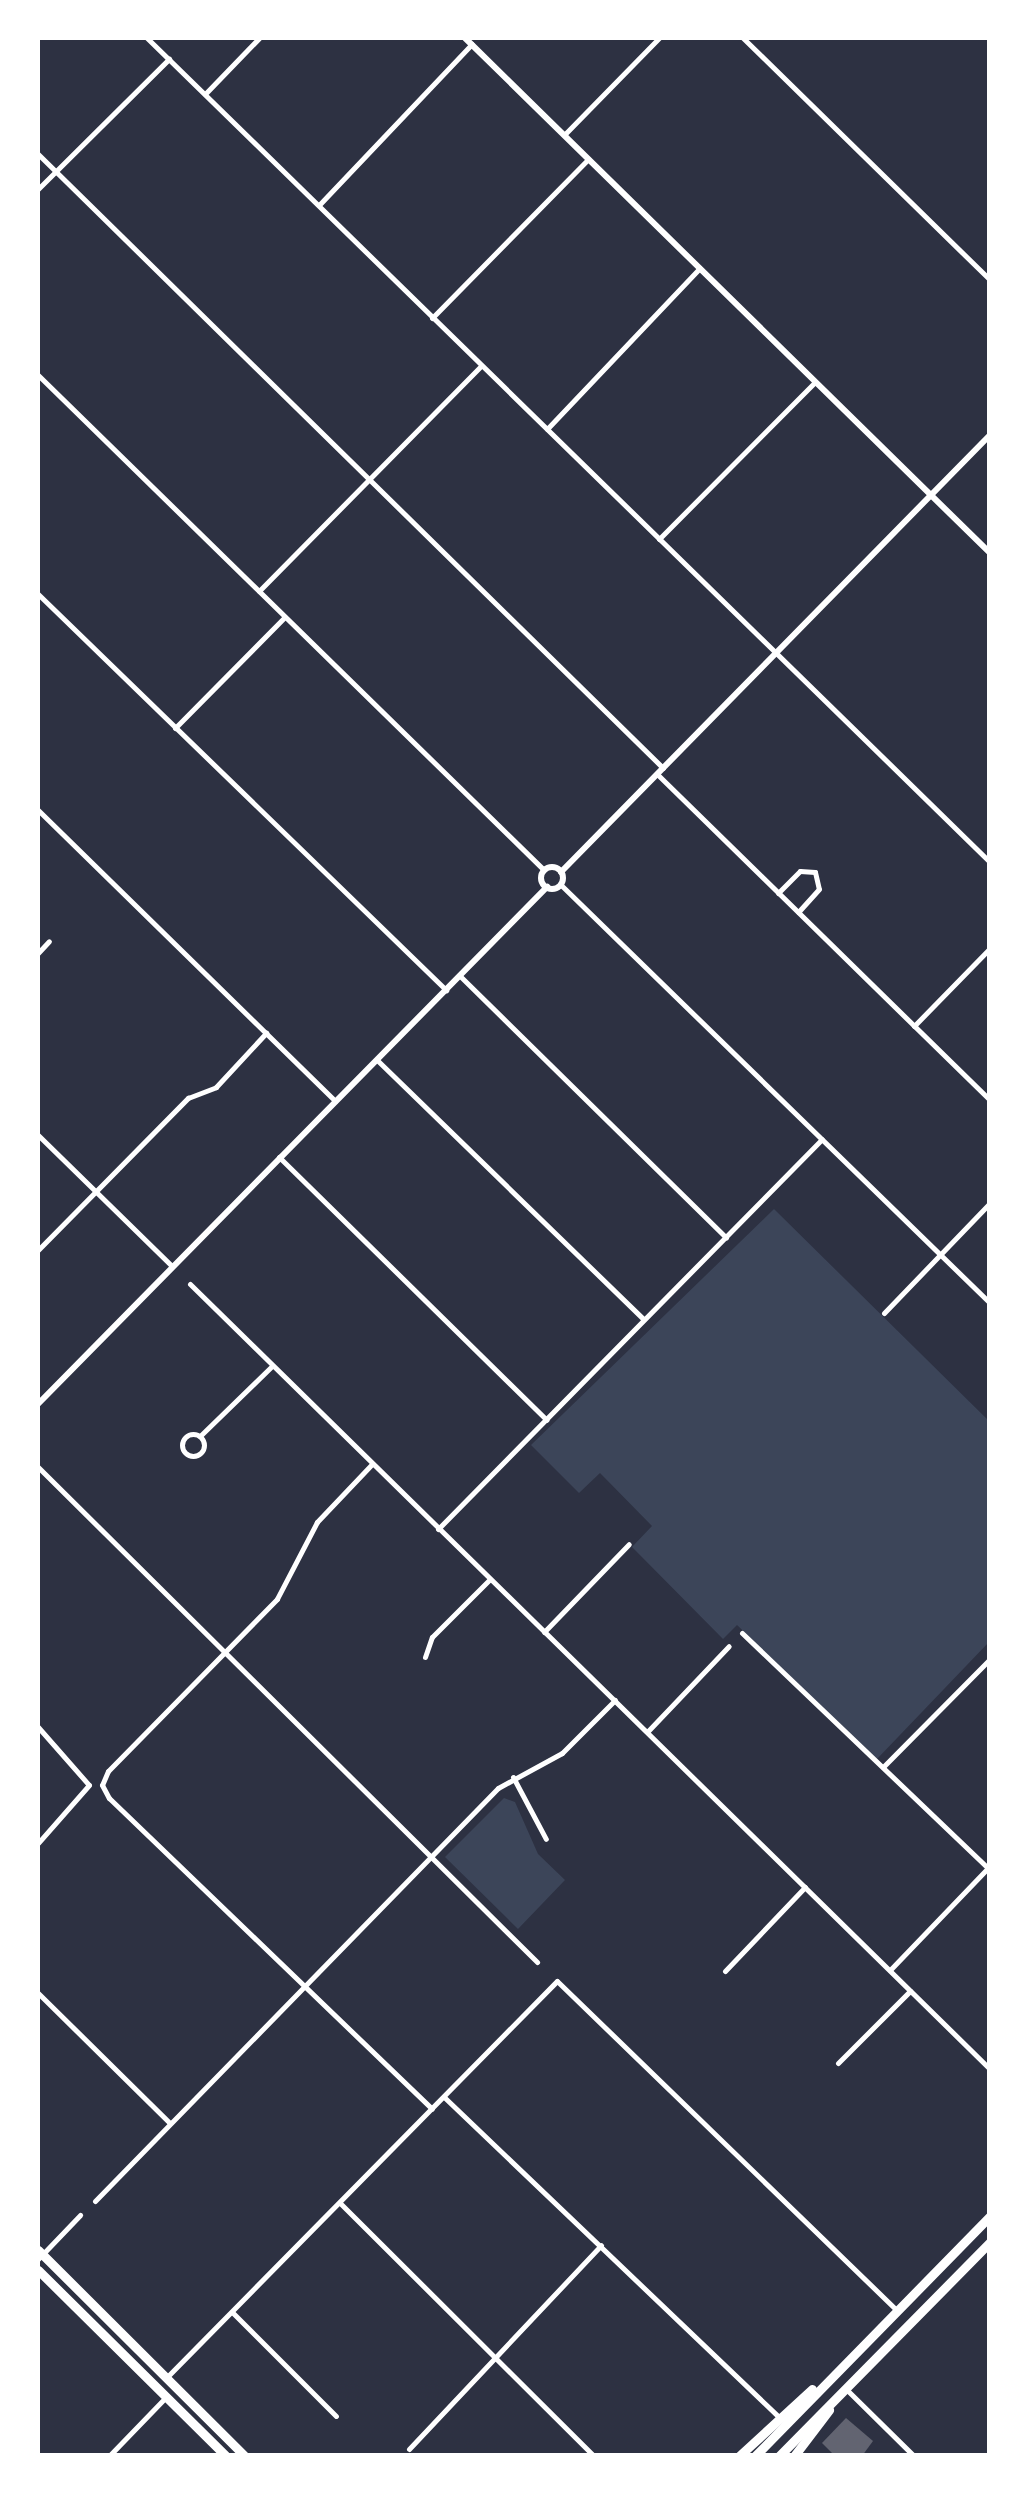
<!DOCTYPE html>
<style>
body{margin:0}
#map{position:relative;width:1027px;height:2493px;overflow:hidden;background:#2d3142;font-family:"Public Sans",sans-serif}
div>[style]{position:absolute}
.green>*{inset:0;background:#3c4559}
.building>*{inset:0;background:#626471}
.minor>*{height:5px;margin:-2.5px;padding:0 2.5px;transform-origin:2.5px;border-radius:2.5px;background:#fff}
.minor>.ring{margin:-2.5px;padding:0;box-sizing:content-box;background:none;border:5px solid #fff;border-radius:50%}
.tertiary>*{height:6px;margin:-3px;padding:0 3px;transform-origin:3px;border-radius:3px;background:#fff}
.tertiary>.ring{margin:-3px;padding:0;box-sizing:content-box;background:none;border:6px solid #fff;border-radius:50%}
.trunk>*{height:9px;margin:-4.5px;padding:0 4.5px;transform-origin:4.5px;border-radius:4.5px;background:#fff}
span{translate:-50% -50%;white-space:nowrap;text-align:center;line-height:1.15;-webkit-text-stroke:8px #fff;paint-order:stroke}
.frame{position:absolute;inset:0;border:40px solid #fff;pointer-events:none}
</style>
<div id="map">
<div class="green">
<i style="clip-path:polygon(774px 1209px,989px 1421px,989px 1642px,877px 1759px,737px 1625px,723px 1639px,632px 1547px,652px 1526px,600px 1473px,579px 1493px,531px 1445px)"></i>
<i style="clip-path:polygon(504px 1798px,515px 1802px,538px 1854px,565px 1880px,518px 1929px,445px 1857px)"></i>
</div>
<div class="building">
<i style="clip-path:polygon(846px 2418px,873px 2441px,862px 2456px,835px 2456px,822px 2443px)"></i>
</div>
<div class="minor">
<i style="left:147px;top:38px;width:1179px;rotate:44.35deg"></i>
<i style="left:743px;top:38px;width:346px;rotate:44.4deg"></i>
<i style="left:205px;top:94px;width:78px;rotate:-46deg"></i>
<i style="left:564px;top:135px;width:136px;rotate:-45.6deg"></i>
<i style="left:38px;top:154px;width:876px;rotate:44.49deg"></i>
<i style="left:38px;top:189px;width:185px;rotate:-44.8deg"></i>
<i style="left:319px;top:205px;width:222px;rotate:-46.5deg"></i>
<i style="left:432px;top:318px;width:223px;rotate:-45.5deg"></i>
<i style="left:38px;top:375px;width:708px;rotate:44.37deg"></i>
<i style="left:547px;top:429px;width:222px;rotate:-46.5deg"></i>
<i style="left:659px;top:539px;width:221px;rotate:-45.2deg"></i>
<i style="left:259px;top:591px;width:316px;rotate:-45.4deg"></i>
<i style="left:38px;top:594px;width:569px;rotate:44.14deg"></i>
<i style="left:175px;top:728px;width:156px;rotate:-45.3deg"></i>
<i style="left:657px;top:774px;width:466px;rotate:44.4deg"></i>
<i style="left:38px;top:810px;width:416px;rotate:44.4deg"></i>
<i style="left:561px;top:885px;width:599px;rotate:44.26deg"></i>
<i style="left:778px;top:893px;width:31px;rotate:-45deg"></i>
<i style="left:800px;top:871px;width:15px;rotate:4deg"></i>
<i style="left:815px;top:872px;width:17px;rotate:77deg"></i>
<i style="left:819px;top:889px;width:31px;rotate:132deg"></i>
<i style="left:38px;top:953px;width:16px;rotate:-47deg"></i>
<i style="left:460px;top:976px;width:373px;rotate:44.5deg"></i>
<i style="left:914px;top:1026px;width:109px;rotate:-45.7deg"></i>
<i style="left:377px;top:1060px;width:371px;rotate:44.2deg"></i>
<i style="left:38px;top:1135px;width:187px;rotate:44.4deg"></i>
<i style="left:279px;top:1157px;width:375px;rotate:44.5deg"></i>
<i style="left:38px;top:1250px;width:214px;rotate:-45.4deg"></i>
<i style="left:188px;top:1098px;width:30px;rotate:-21deg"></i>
<i style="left:216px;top:1087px;width:74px;rotate:-47.2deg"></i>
<i style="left:190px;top:1284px;width:1121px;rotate:44.46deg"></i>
<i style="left:884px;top:1313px;width:153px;rotate:-46.1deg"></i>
<i class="ring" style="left:182px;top:1434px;width:17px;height:17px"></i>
<i style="left:200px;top:1436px;width:100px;rotate:-44.2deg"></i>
<i style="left:372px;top:1464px;width:80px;rotate:133.5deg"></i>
<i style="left:317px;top:1522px;width:87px;rotate:117.5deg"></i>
<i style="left:277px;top:1599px;width:241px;rotate:134.5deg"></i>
<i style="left:108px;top:1771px;width:15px;rotate:113deg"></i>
<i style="left:102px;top:1785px;width:15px;rotate:62deg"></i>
<i style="left:109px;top:1798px;width:448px;rotate:43.9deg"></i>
<i style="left:38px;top:1467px;width:703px;rotate:44.77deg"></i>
<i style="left:438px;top:1529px;width:547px;rotate:-45.44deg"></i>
<i style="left:544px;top:1632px;width:122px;rotate:-46deg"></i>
<i style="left:742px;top:1633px;width:343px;rotate:43.7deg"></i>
<i style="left:425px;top:1657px;width:21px;rotate:-71deg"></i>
<i style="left:432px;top:1637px;width:81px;rotate:-45deg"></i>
<i style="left:38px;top:1727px;width:77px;rotate:48.7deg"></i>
<i style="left:89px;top:1785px;width:77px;rotate:131.3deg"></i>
<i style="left:648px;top:1731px;width:117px;rotate:-46.4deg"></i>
<i style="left:883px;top:1767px;width:152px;rotate:-45.3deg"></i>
<i style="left:513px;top:1777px;width:70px;rotate:62deg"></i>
<i style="left:890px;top:1970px;width:140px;rotate:-46.2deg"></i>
<i style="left:725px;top:1971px;width:116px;rotate:-46.4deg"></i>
<i style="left:38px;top:1993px;width:184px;rotate:44.6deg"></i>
<i style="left:838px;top:2063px;width:102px;rotate:-45deg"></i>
<i style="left:444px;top:2097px;width:463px;rotate:43.7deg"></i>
<i style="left:95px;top:2201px;width:577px;rotate:-45.7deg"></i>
<i style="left:498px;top:1788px;width:73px;rotate:-28.7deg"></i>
<i style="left:562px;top:1753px;width:75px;rotate:-45deg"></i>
<i style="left:341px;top:2204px;width:357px;rotate:44.9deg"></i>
<i style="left:38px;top:2259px;width:61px;rotate:-46.3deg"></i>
<i style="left:232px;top:2312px;width:147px;rotate:45deg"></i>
<i style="left:166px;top:2378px;width:557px;rotate:-45.44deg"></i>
<i style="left:557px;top:1981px;width:472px;rotate:44.1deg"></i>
<i style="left:845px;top:2388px;width:97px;rotate:44.6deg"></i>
<i style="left:409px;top:2449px;width:280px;rotate:-46.7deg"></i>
<i style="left:109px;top:2456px;width:82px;rotate:-46deg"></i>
</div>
<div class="tertiary">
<i style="left:465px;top:38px;width:735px;rotate:44.45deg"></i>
<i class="ring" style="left:541px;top:867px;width:16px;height:16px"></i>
<i style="left:561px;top:872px;width:612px;rotate:-45.53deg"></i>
<i style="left:38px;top:1404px;width:726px;rotate:-45.45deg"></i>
</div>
<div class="trunk">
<i style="left:38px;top:2250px;width:292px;rotate:44.9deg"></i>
<i style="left:38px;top:2270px;width:264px;rotate:44.7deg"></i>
<i style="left:739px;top:2456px;width:99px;rotate:-42.5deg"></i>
<i style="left:755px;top:2456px;width:336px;rotate:-45.6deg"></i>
<i style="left:779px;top:2456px;width:301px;rotate:-45.4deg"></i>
<i style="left:794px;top:2456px;width:58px;rotate:-52.7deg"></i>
</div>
<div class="frame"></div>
</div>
